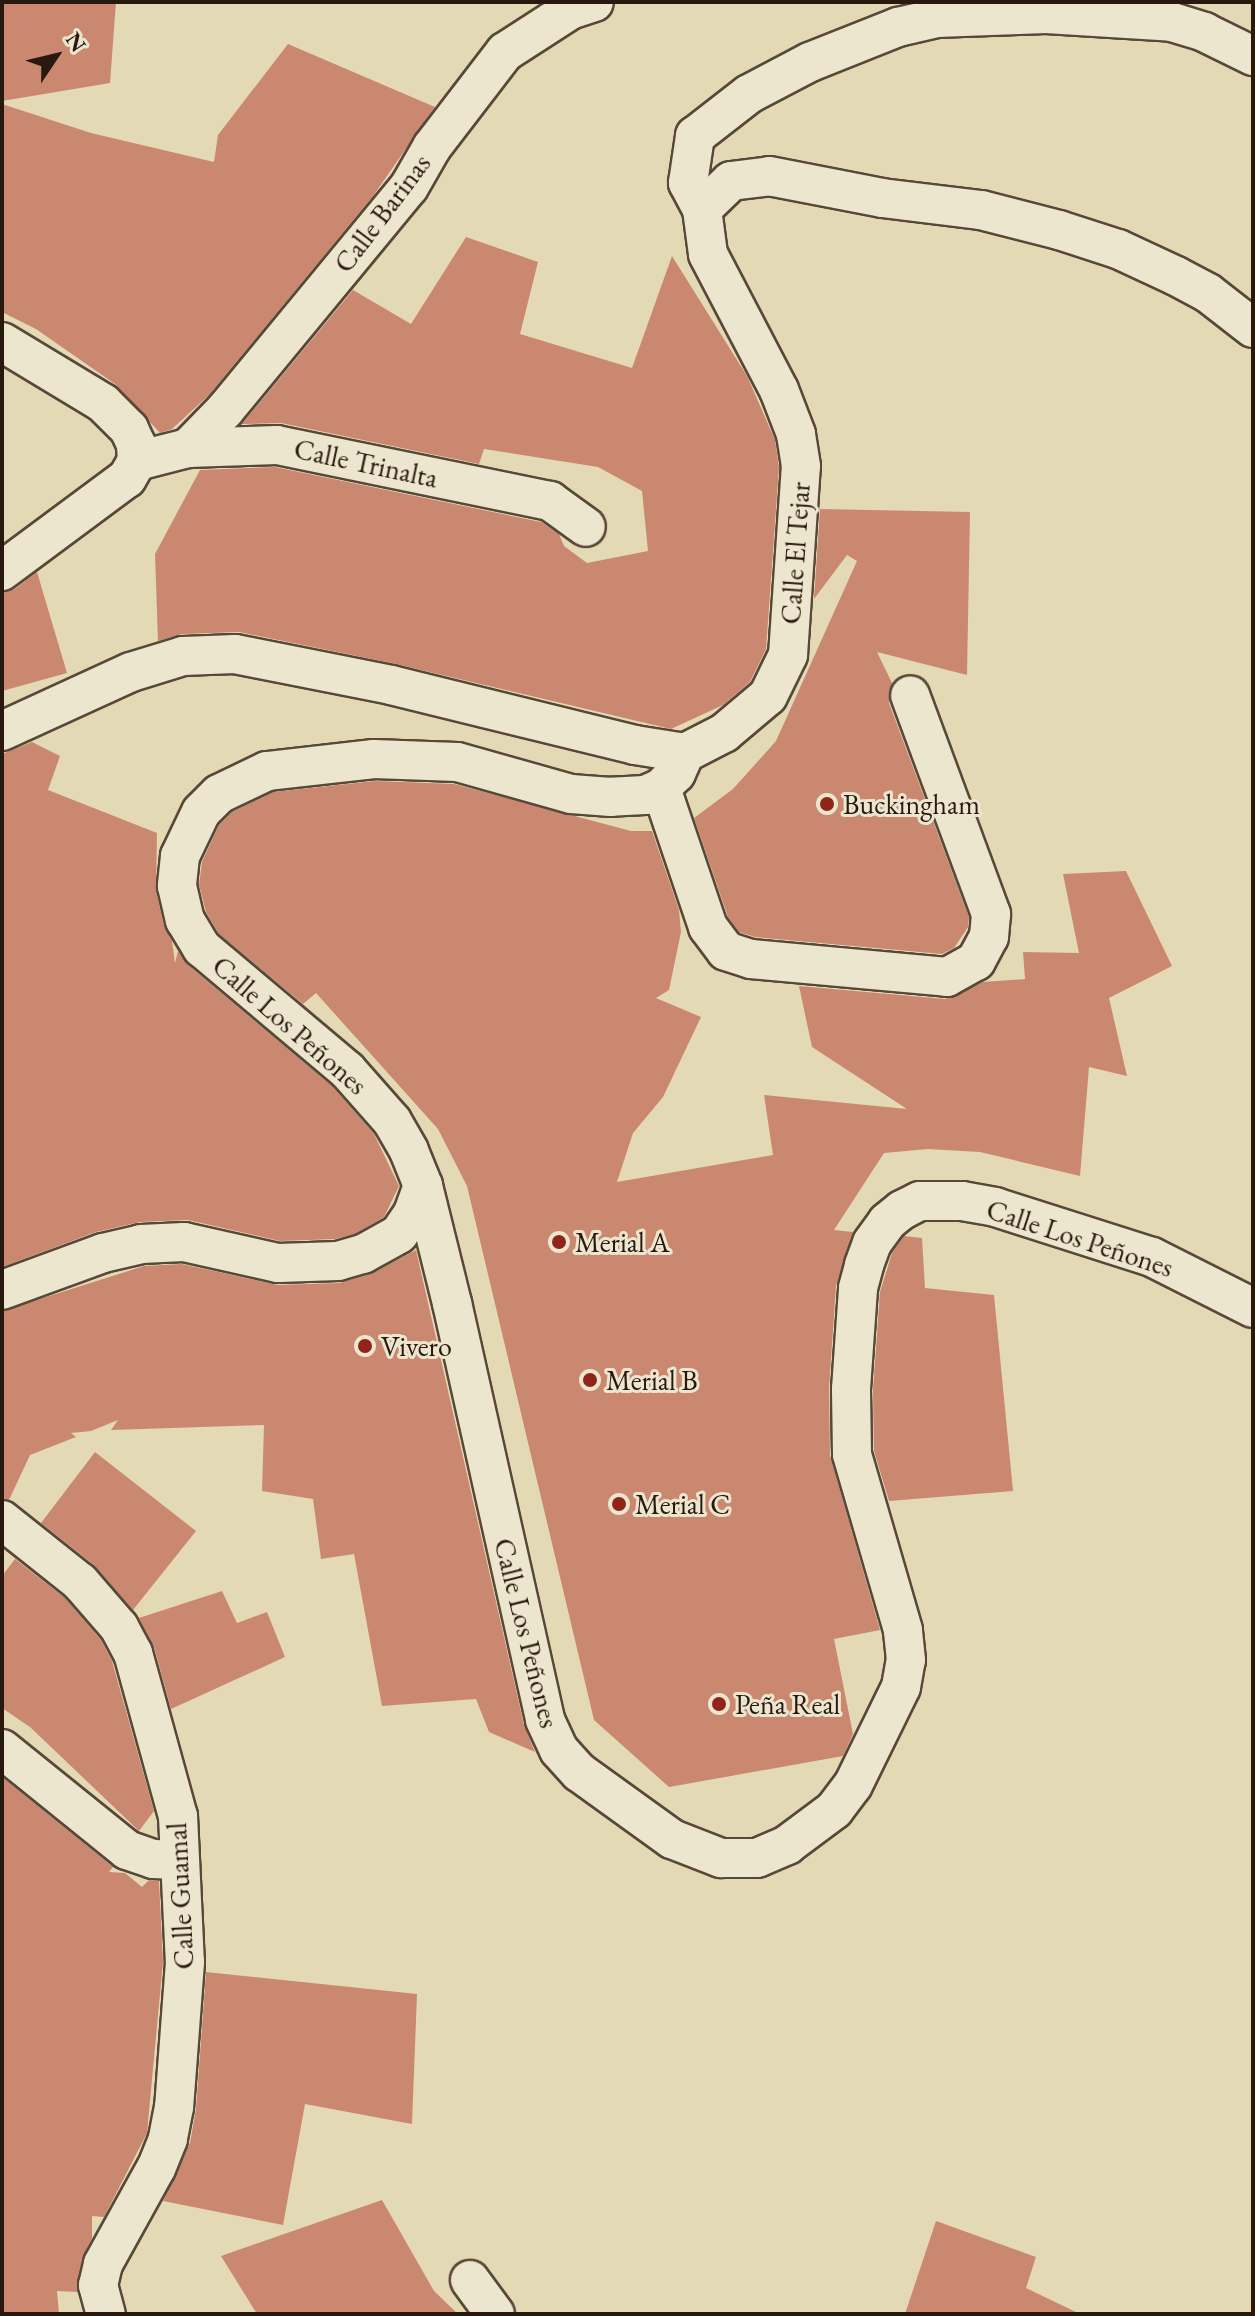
<!DOCTYPE html>
<meta charset="utf-8">
<style>
body{margin:0}
#map{position:relative;width:1255px;height:2316px;overflow:hidden;background:#e4d9b5;font-family:"EB Garamond",serif}
div>[style]{position:absolute}
.building>*{inset:0;background:#cb8871}
.roads{filter:drop-shadow(2px 0 #574838) drop-shadow(-2px 0 #574838) drop-shadow(0 2px #574838) drop-shadow(0 -2px #574838)}
.street>*{height:38px;margin:-19px;padding:0 19px;transform-origin:19px;border-radius:19px;background:#ede6cf}
.dots>*{width:22px;height:22px;translate:-50% -50%;box-sizing:border-box;border:4px solid #ede6cf;border-radius:50%}
span{translate:-50% -50%;white-space:nowrap;text-align:center;line-height:1.15;-webkit-text-stroke:6px #ede6cf;paint-order:stroke}
.street-label{font-size:28px;color:#28180e}
.poi-label{font-size:28px;color:#28180e}
.left{translate:0 -50%;text-align:left}
.frame{position:absolute;inset:0;border:4px solid #28180e;pointer-events:none}
.north{position:absolute;left:16px;top:16px;width:80px;height:80px;-webkit-text-stroke:6px #ede6cf;paint-order:stroke;rotate:55deg;font-size:22px;font-weight:700;line-height:32px;text-align:center;color:#28180e}
.north::after{content:'';display:block;margin:auto;width:28px;height:36px;background:#28180e;clip-path:polygon(50% 0,100% 100%,50% 72%,0 100%)}
</style>
<div id="map">
<div class="building">
<i style="clip-path:polygon(2px 2px,116px 2px,110px 83px,2px 101px)"></i>
<i style="clip-path:polygon(288px 44px,435px 107px,373px 196px,209px 395px,172px 429px,160px 433px,115px 384px,36px 329px,2px 312px,2px 104px,91px 133px,214px 162px,218px 135px)"></i>
<i style="clip-path:polygon(466px 237px,538px 262px,520px 334px,632px 368px,672px 256px,747px 376px,775px 440px,779px 467px,766px 649px,750px 682px,723px 705px,671px 729px,396px 664px,239px 632px,182px 634px,158px 641px,155px 554px,200px 470px,275px 467px,541px 522px,559px 534px,564px 546px,587px 563px,648px 551px,642px 491px,598px 467px,484px 449px,479px 464px,281px 423px,242px 424px,353px 290px,411px 324px)"></i>
<i style="clip-path:polygon(820px 509px,970px 512px,967px 675px,877px 652px,892px 683px,889px 703px,969px 917px,968px 927px,954px 948px,942px 954px,755px 937px,739px 932px,728px 917px,694px 818px,733px 789px,776px 741px,857px 561px,847px 555px,814px 599px)"></i>
<i style="clip-path:polygon(37px 572px,67px 673px,2px 691px,2px 593px,15px 589px)"></i>
<i style="clip-path:polygon(32px 742px,60px 756px,48px 790px,157px 833px,156px 891px,164px 925px,172px 941px,175px 963px,178px 951px,188px 965px,332px 1086px,374px 1134px,399px 1186px,384px 1217px,355px 1234px,335px 1239px,280px 1241px,188px 1220px,140px 1222px,96px 1232px,2px 1267px,2px 754px)"></i>
<i style="clip-path:polygon(375px 781px,454px 784px,631px 831px,652px 831px,679px 910px,681px 932px,669px 990px,656px 998px,701px 1017px,663px 1097px,633px 1133px,617px 1182px,773px 1155px,764px 1095px,907px 1109px,812px 1047px,799px 986px,945px 999px,983px 982px,1025px 979px,1023px 952px,1079px 953px,1063px 874px,1126px 871px,1172px 966px,1109px 998px,1127px 1076px,1089px 1067px,1080px 1176px,980px 1152px,928px 1149px,884px 1153px,834px 1230px,853px 1232px,836px 1286px,829px 1388px,830px 1455px,880px 1630px,834px 1639px,853px 1734px,843px 1756px,669px 1787px,594px 1720px,467px 1186px,438px 1129px,316px 993px,303px 1004px,219px 934px,206px 912px,199px 885px,202px 862px,219px 825px,232px 812px,273px 792px)"></i>
<i style="clip-path:polygon(904px 1236px,922px 1238px,925px 1288px,994px 1295px,1013px 1491px,889px 1501px,874px 1451px,873px 1390px,880px 1292px,892px 1253px)"></i>
<i style="clip-path:polygon(416px 1250px,524px 1725px,535px 1752px,489px 1732px,476px 1699px,382px 1706px,354px 1554px,321px 1559px,313px 1499px,262px 1491px,264px 1425px,111px 1430px,118px 1420px,91px 1431px,71px 1433px,76px 1437px,30px 1455px,9px 1500px,2px 1498px,2px 1311px,144px 1266px,182px 1264px,278px 1285px,339px 1283px,373px 1273px)"></i>
<i style="clip-path:polygon(95px 1452px,196px 1531px,133px 1610px,94px 1565px,41px 1523px)"></i>
<i style="clip-path:polygon(15px 1559px,65px 1598px,101px 1640px,112px 1661px,154px 1811px,139px 1831px,30px 1727px,2px 1708px,2px 1576px)"></i>
<i style="clip-path:polygon(222px 1591px,237px 1623px,267px 1612px,285px 1657px,171px 1709px,154px 1647px,139px 1618px)"></i>
<i style="clip-path:polygon(2px 1777px,113px 1867px,109px 1872px,125px 1873px,142px 1887px,149px 1880px,159px 1881px,163px 1962px,147px 2133px,104px 2217px,92px 2216px,92px 2238px,82px 2259px,77px 2292px,57px 2291px,59px 2314px,2px 2314px)"></i>
<i style="clip-path:polygon(206px 1972px,417px 1994px,412px 2124px,305px 2104px,283px 2225px,163px 2201px,190px 2143px,196px 2109px)"></i>
<i style="clip-path:polygon(382px 2200px,434px 2291px,458px 2314px,257px 2314px,221px 2256px)"></i>
<i style="clip-path:polygon(936px 2221px,1036px 2257px,1026px 2288px,1080px 2314px,905px 2314px)"></i>
</div>
<div class="roads">
<div class="street">
<i style="left:702px;top:209px;width:30px;rotate:-118deg"></i>
<i style="left:688px;top:183px;width:48px;rotate:-81.5deg"></i>
<i style="left:695px;top:136px;width:68px;rotate:-37.9deg"></i>
<i style="left:749px;top:94px;width:69px;rotate:-27.7deg"></i>
<i style="left:810px;top:62px;width:95px;rotate:-21.7deg"></i>
<i style="left:898px;top:27px;width:39px;rotate:-13deg"></i>
<i style="left:936px;top:18px;width:110px;rotate:-2.1deg"></i>
<i style="left:1046px;top:14px;width:126px;rotate:3.6deg"></i>
<i style="left:1172px;top:22px;width:34px;rotate:17deg"></i>
<i style="left:1204px;top:32px;width:55px;rotate:26.1deg"></i>
<i style="left:2px;top:342px;width:118px;rotate:31.1deg"></i>
<i style="left:103px;top:403px;width:37px;rotate:45deg"></i>
<i style="left:129px;top:429px;width:17px;rotate:65deg"></i>
<i style="left:136px;top:444px;width:17px;rotate:87deg"></i>
<i style="left:137px;top:461px;width:20px;rotate:120deg"></i>
<i style="left:127px;top:478px;width:156px;rotate:143.4deg"></i>
<i style="left:188px;top:448px;width:53px;rotate:-45.8deg"></i>
<i style="left:225px;top:410px;width:289px;rotate:-50.5deg"></i>
<i style="left:409px;top:187px;width:46px;rotate:-60.1deg"></i>
<i style="left:432px;top:147px;width:120px;rotate:-52.5deg"></i>
<i style="left:505px;top:52px;width:77px;rotate:-32.9deg"></i>
<i style="left:570px;top:10px;width:25px;rotate:-18deg"></i>
<i style="left:137px;top:461px;width:53px;rotate:-14.3deg"></i>
<i style="left:188px;top:448px;width:89px;rotate:-1.9deg"></i>
<i style="left:277px;top:445px;width:279px;rotate:11.6deg"></i>
<i style="left:550px;top:501px;width:44px;rotate:35.8deg"></i>
<i style="left:2px;top:731px;width:142px;rotate:-24.6deg"></i>
<i style="left:131px;top:672px;width:54px;rotate:-17.1deg"></i>
<i style="left:183px;top:656px;width:52px;rotate:-2.2deg"></i>
<i style="left:235px;top:654px;width:159px;rotate:11.2deg"></i>
<i style="left:391px;top:685px;width:251px;rotate:13.8deg"></i>
<i style="left:635px;top:745px;width:51px;rotate:9.1deg"></i>
<i style="left:685px;top:753px;width:44px;rotate:-27.1deg"></i>
<i style="left:724px;top:733px;width:57px;rotate:-40.1deg"></i>
<i style="left:768px;top:696px;width:46px;rotate:-64deg"></i>
<i style="left:788px;top:655px;width:189px;rotate:-86.1deg"></i>
<i style="left:801px;top:466px;width:32px;rotate:-99deg"></i>
<i style="left:796px;top:434px;width:47px;rotate:-111.1deg"></i>
<i style="left:779px;top:390px;width:153px;rotate:-117.6deg"></i>
<i style="left:708px;top:254px;width:45px;rotate:-97.6deg"></i>
<i style="left:702px;top:209px;width:40px;rotate:-44deg"></i>
<i style="left:731px;top:181px;width:38px;rotate:-7deg"></i>
<i style="left:769px;top:176px;width:115px;rotate:11deg"></i>
<i style="left:882px;top:198px;width:100px;rotate:6.9deg"></i>
<i style="left:981px;top:210px;width:81px;rotate:14.4deg"></i>
<i style="left:1059px;top:230px;width:62px;rotate:17.9deg"></i>
<i style="left:1118px;top:249px;width:64px;rotate:25deg"></i>
<i style="left:1176px;top:276px;width:36px;rotate:28deg"></i>
<i style="left:1208px;top:293px;width:57px;rotate:37.9deg"></i>
<i style="left:685px;top:753px;width:22px;rotate:114deg"></i>
<i style="left:676px;top:773px;width:21px;rotate:135deg"></i>
<i style="left:661px;top:788px;width:17px;rotate:156deg"></i>
<i style="left:645px;top:795px;width:34px;rotate:177deg"></i>
<i style="left:611px;top:797px;width:40px;rotate:-175.7deg"></i>
<i style="left:571px;top:794px;width:118px;rotate:-164.3deg"></i>
<i style="left:457px;top:762px;width:83px;rotate:-177.9deg"></i>
<i style="left:374px;top:759px;width:108px;rotate:173.6deg"></i>
<i style="left:267px;top:771px;width:53px;rotate:154.4deg"></i>
<i style="left:219px;top:794px;width:25px;rotate:135deg"></i>
<i style="left:201px;top:812px;width:49px;rotate:115.5deg"></i>
<i style="left:180px;top:856px;width:30px;rotate:96deg"></i>
<i style="left:177px;top:886px;width:35px;rotate:77deg"></i>
<i style="left:185px;top:920px;width:33px;rotate:59deg"></i>
<i style="left:202px;top:948px;width:189px;rotate:40.1deg"></i>
<i style="left:347px;top:1070px;width:68px;rotate:48.6deg"></i>
<i style="left:392px;top:1121px;width:34px;rotate:60deg"></i>
<i style="left:409px;top:1151px;width:38px;rotate:68deg"></i>
<i style="left:423px;top:1186px;width:121px;rotate:76.1deg"></i>
<i style="left:452px;top:1303px;width:427px;rotate:77.4deg"></i>
<i style="left:545px;top:1720px;width:33px;rotate:65deg"></i>
<i style="left:559px;top:1750px;width:30px;rotate:48deg"></i>
<i style="left:579px;top:1772px;width:115px;rotate:35.8deg"></i>
<i style="left:672px;top:1839px;width:53px;rotate:21.2deg"></i>
<i style="left:721px;top:1858px;width:36px"></i>
<i style="left:757px;top:1858px;width:33px;rotate:-23deg"></i>
<i style="left:787px;top:1845px;width:59px;rotate:-36.7deg"></i>
<i style="left:834px;top:1810px;width:31px;rotate:-53deg"></i>
<i style="left:853px;top:1785px;width:109px;rotate:-63.9deg"></i>
<i style="left:901px;top:1687px;width:27px;rotate:-80deg"></i>
<i style="left:906px;top:1660px;width:30px;rotate:-96deg"></i>
<i style="left:903px;top:1630px;width:183px;rotate:-106.2deg"></i>
<i style="left:852px;top:1454px;width:65px;rotate:-90.9deg"></i>
<i style="left:851px;top:1389px;width:101px;rotate:-86deg"></i>
<i style="left:858px;top:1288px;width:24px;rotate:-75deg"></i>
<i style="left:864px;top:1265px;width:23px;rotate:-70deg"></i>
<i style="left:872px;top:1243px;width:26px;rotate:-54deg"></i>
<i style="left:887px;top:1222px;width:19px;rotate:-39deg"></i>
<i style="left:902px;top:1210px;width:20px;rotate:-27deg"></i>
<i style="left:920px;top:1201px;width:42px"></i>
<i style="left:962px;top:1201px;width:34px;rotate:10deg"></i>
<i style="left:995px;top:1207px;width:165px;rotate:17.7deg"></i>
<i style="left:1152px;top:1257px;width:113px;rotate:26.8deg"></i>
<i style="left:661px;top:788px;width:147px;rotate:71.3deg"></i>
<i style="left:708px;top:927px;width:30px;rotate:53deg"></i>
<i style="left:726px;top:951px;width:26px;rotate:18deg"></i>
<i style="left:751px;top:959px;width:197px;rotate:5.2deg"></i>
<i style="left:947px;top:977px;width:33px;rotate:-29deg"></i>
<i style="left:976px;top:961px;width:27px;rotate:-62deg"></i>
<i style="left:989px;top:937px;width:23px;rotate:-85deg"></i>
<i style="left:991px;top:914px;width:233px;rotate:-110.3deg"></i>
<i style="left:2px;top:1290px;width:108px;rotate:-20.1deg"></i>
<i style="left:103px;top:1253px;width:39px;rotate:-13deg"></i>
<i style="left:141px;top:1244px;width:43px;rotate:-2.7deg"></i>
<i style="left:184px;top:1242px;width:96px;rotate:12.6deg"></i>
<i style="left:278px;top:1263px;width:60px;rotate:-1.9deg"></i>
<i style="left:338px;top:1261px;width:26px;rotate:-16deg"></i>
<i style="left:363px;top:1254px;width:41px;rotate:-29.1deg"></i>
<i style="left:399px;top:1234px;width:25px;rotate:-56deg"></i>
<i style="left:413px;top:1213px;width:29px;rotate:-70deg"></i>
<i style="left:2px;top:1520px;width:100px;rotate:38.5deg"></i>
<i style="left:80px;top:1582px;width:60px;rotate:49.1deg"></i>
<i style="left:119px;top:1627px;width:30px;rotate:62deg"></i>
<i style="left:133px;top:1653px;width:169px;rotate:74.6deg"></i>
<i style="left:178px;top:1816px;width:146px;rotate:87.3deg"></i>
<i style="left:185px;top:1962px;width:145px;rotate:94.3deg"></i>
<i style="left:174px;top:2107px;width:33px;rotate:101deg"></i>
<i style="left:168px;top:2139px;width:31px;rotate:112deg"></i>
<i style="left:156px;top:2168px;width:110px;rotate:118.9deg"></i>
<i style="left:103px;top:2264px;width:22px;rotate:103deg"></i>
<i style="left:98px;top:2285px;width:30px;rotate:75deg"></i>
<i style="left:2px;top:1749px;width:161px;rotate:38.9deg"></i>
<i style="left:127px;top:1850px;width:28px;rotate:19deg"></i>
<i style="left:153px;top:1859px;width:26px;rotate:2deg"></i>
<i style="left:470px;top:2280px;width:42px;rotate:53.7deg"></i>
</div>
</div>
<div class="dots">
<i style="left:827px;top:804px;background:#8f2418"></i>
<i style="left:559px;top:1242px;background:#8f2418"></i>
<i style="left:365px;top:1346px;background:#8f2418"></i>
<i style="left:590px;top:1380px;background:#8f2418"></i>
<i style="left:619px;top:1504px;background:#8f2418"></i>
<i style="left:719px;top:1704px;background:#8f2418"></i>
</div>
<div class="street-label">
<span style="left:382px;top:213px;rotate:-53deg">Calle Barinas</span>
<span style="left:366px;top:463px;rotate:12deg">Calle Trinalta</span>
<span style="left:795px;top:553px;rotate:-86deg">Calle El Tejar</span>
<span style="left:290px;top:1025px;rotate:41deg">Calle Los Peñones</span>
<span style="left:1080px;top:1238px;rotate:18deg">Calle Los Peñones</span>
<span style="left:527px;top:1633px;rotate:76deg">Calle Los Peñones</span>
<span style="left:180px;top:1896px;rotate:-93deg">Calle Guamal</span>
</div>
<div class="poi-label">
<span class="left" style="left:843px;top:804px">Buckingham</span>
<span class="left" style="left:575px;top:1242px">Merial A</span>
<span class="left" style="left:381px;top:1346px">Vivero</span>
<span class="left" style="left:606px;top:1380px">Merial B</span>
<span class="left" style="left:635px;top:1504px">Merial C</span>
<span class="left" style="left:735px;top:1704px">Peña Real</span>
</div>
<div class="frame"></div>
<div class="north">N</div>
</div>
